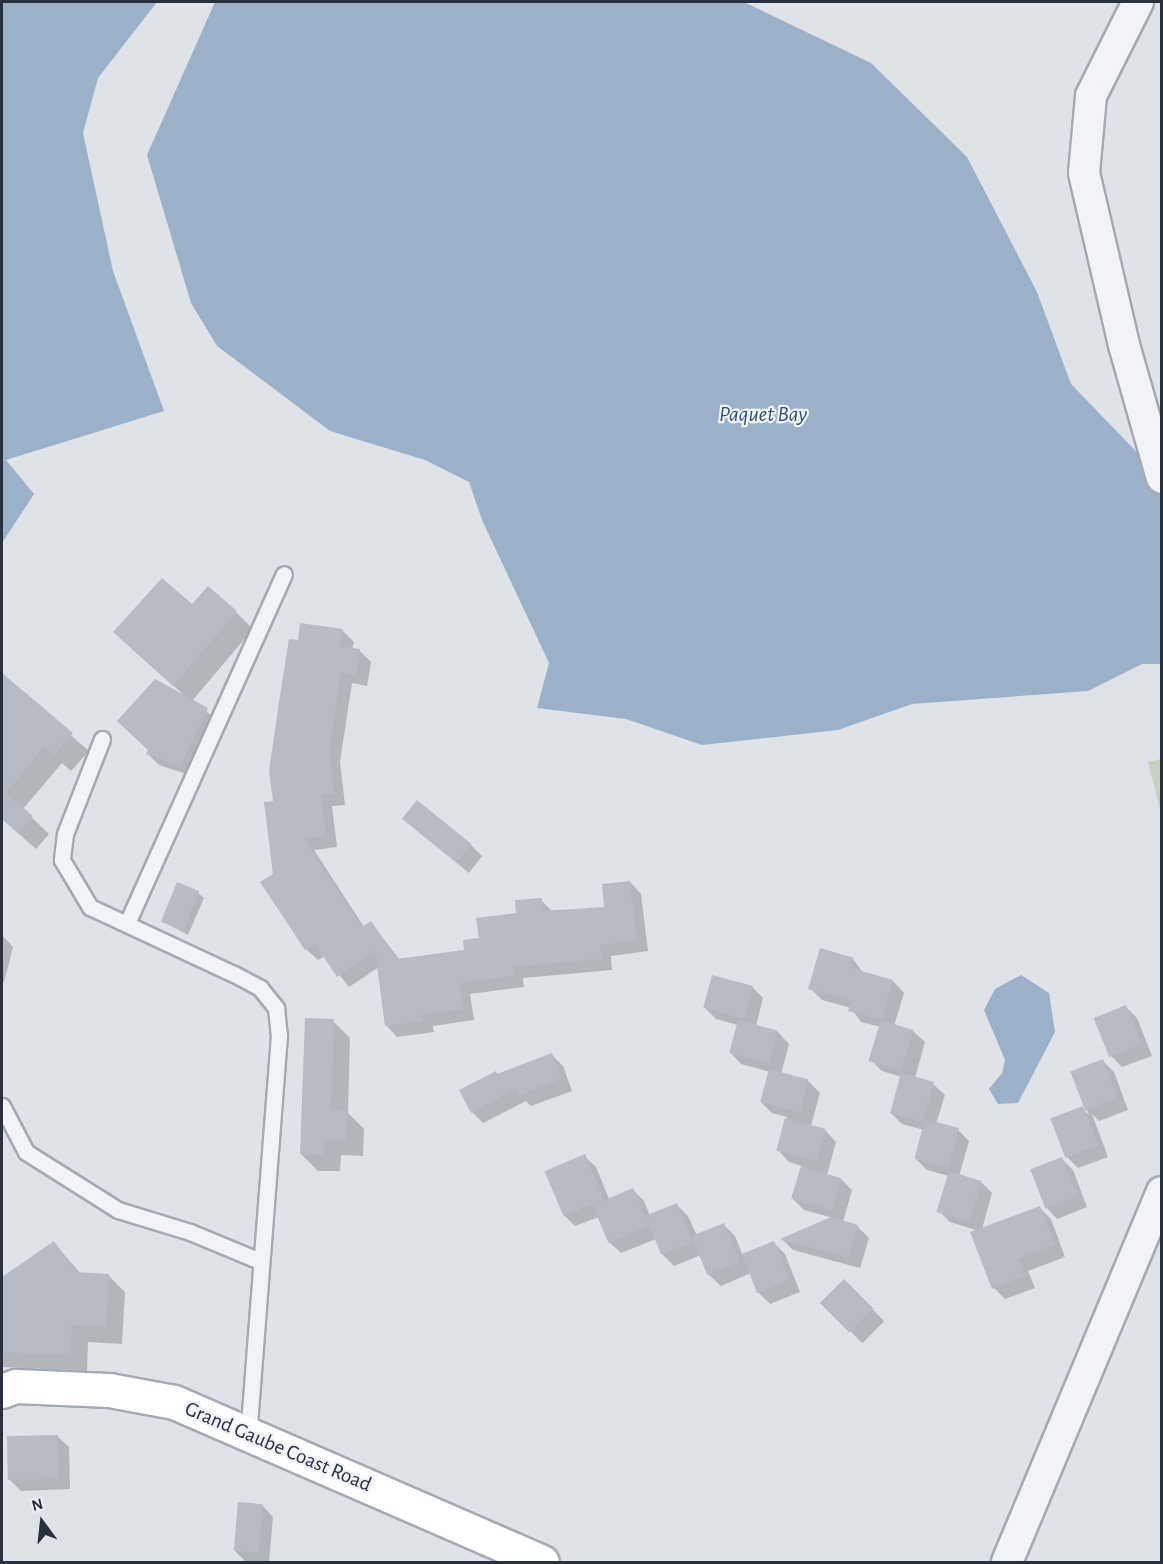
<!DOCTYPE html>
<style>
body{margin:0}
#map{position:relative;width:1163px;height:1564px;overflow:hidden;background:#dfe3e8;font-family:"Alegreya Sans",sans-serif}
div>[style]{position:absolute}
.green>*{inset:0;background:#c5d1c1}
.water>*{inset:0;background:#9cb1c7}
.shadow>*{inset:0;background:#0003;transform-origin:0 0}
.building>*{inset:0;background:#b7bcc4;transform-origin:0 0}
.roads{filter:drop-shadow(2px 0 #a5aab2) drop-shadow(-2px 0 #a5aab2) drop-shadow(0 2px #a5aab2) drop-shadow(0 -2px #a5aab2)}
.lane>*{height:15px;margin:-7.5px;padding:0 7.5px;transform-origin:7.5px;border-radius:7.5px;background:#f2f3f6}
.street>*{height:30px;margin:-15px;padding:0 15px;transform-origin:15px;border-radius:15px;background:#f2f3f6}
.secondary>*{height:33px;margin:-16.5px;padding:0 16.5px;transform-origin:16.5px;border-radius:16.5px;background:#fff}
span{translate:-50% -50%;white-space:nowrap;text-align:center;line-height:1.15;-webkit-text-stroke:4.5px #eff2f5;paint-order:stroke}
.street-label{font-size:21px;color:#29313e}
.water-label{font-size:22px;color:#355170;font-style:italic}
.frame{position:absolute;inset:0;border:3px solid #29313e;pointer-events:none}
.north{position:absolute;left:12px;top:1492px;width:60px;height:60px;-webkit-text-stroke:4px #eff2f5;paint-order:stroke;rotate:345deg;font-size:16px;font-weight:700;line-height:24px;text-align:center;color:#29313e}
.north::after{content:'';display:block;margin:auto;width:21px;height:27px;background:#29313e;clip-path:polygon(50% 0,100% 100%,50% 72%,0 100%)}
</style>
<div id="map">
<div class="green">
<i style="clip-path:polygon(1161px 759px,1162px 759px,1161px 813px,1148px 762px)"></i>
</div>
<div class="water">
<i style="clip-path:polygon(2px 2px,157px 2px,98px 78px,83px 133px,113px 271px,164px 411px,6px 460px,34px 494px,2px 543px)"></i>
<i style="clip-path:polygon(215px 2px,744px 2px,871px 63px,967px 157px,1037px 292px,1071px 384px,1157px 473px,1161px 473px,1161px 664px,1142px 664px,1088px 691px,912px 704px,838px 730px,702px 745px,626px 719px,537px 708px,549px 663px,482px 520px,469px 482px,425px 460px,330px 431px,217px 346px,191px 303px,147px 155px)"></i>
<i style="clip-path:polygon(1021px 975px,1049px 993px,1055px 1032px,1018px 1103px,998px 1104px,989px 1089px,1002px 1073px,1005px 1060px,984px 1010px,995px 989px)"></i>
</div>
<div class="shadow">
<i style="clip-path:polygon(192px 606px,236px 612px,253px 629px,192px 701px,219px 721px,192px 776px,159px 765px,148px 754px,184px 695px,132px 649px)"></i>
<i style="clip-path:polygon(342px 630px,354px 642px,352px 650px,360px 651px,371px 662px,367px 686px,352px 683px,340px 762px,345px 805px,332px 806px,337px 847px,314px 850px,364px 927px,371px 923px,400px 960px,466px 951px,541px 900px,553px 912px,606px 908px,630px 882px,641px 894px,648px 951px,611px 956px,612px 970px,523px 978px,524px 987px,470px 994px,474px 1020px,433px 1026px,434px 1032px,397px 1037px,386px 1025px,379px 967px,349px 987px,325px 956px,318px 960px,306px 949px,274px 875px,274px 803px,299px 642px)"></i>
<i style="clip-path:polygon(8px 680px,89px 751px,71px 771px,62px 763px,23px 809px,49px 834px,36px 849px,2px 819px,2px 688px)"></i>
<i style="clip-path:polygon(404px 819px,471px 845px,482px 856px,469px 873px)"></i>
<i style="clip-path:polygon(198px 893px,204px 898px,188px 935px,162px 921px)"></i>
<i style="clip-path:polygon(2px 935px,13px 947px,4px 982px,2px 982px)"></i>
<i style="clip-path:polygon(853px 959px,863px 973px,893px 981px,904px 993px,894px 1026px,913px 1031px,925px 1042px,915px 1078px,933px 1084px,945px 1095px,936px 1124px,958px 1130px,969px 1141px,959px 1176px,981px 1182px,992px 1193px,982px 1229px,1040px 1208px,1051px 1219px,1065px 1257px,1028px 1271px,1035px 1288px,1005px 1299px,994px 1288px,979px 1231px,950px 1222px,939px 1211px,949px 1176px,927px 1170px,916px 1159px,924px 1130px,902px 1124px,891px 1113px,902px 1077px,882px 1071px,871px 1060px,881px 1027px,861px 1022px,851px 1008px,822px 1000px,810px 988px)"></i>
<i style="clip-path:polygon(752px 987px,763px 998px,756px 1026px,778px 1032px,789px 1044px,781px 1074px,809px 1082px,820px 1093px,811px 1126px,825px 1130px,836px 1142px,827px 1175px,841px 1179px,852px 1190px,843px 1222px,857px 1226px,869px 1238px,860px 1268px,793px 1250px,782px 1239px,833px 1218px,804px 1210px,793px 1199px,802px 1166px,789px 1162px,778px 1150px,787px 1117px,772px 1113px,761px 1102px,770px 1072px,741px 1064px,730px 1052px,738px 1025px,716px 1019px,705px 1008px)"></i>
<i style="clip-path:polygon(1126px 1007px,1137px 1018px,1152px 1056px,1122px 1067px,1111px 1056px)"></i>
<i style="clip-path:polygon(333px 1021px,350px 1038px,348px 1113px,364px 1129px,363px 1156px,341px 1155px,340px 1171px,318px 1171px,301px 1154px)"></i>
<i style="clip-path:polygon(552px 1055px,563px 1066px,572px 1091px,531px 1106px,526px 1101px,483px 1123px,472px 1112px,498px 1075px)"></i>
<i style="clip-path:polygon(1103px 1061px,1114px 1072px,1128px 1110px,1099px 1121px,1092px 1114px,1108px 1157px,1078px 1168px,1067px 1157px,1082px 1108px,1089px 1115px,1072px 1072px)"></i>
<i style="clip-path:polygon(584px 1156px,596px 1167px,609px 1199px,633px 1190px,644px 1201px,650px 1216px,677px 1205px,688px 1216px,697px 1236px,724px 1225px,735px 1236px,743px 1256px,774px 1243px,785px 1254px,800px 1292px,770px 1304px,759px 1293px,751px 1273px,721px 1286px,709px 1275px,701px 1255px,674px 1266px,663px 1255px,656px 1239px,621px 1253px,609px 1242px,599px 1217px,575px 1226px,564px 1215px)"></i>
<i style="clip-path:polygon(1061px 1158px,1073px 1170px,1087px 1207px,1057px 1219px,1046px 1207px,1031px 1170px)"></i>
<i style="clip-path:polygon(54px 1243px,81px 1274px,108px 1275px,125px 1292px,122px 1344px,88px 1342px,87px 1371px,2px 1367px,2px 1279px)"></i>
<i style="left:844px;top:1281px;width:57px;height:31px;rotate:45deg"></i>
<i style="clip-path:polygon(57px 1436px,69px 1447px,70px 1489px,21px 1491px,10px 1480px)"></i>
<i style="clip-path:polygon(262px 1505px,273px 1517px,269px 1562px,246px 1562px,235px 1551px)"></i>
</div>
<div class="building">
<i style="clip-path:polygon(162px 578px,192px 604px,208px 586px,237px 611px,173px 686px,113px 632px)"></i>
<i style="clip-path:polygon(300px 623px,343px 629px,340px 646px,360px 649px,356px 675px,341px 672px,329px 750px,334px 794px,321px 795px,326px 836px,304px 839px,362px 927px,371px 921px,397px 959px,464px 950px,463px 940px,479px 938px,476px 918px,516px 913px,515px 900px,542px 898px,543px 911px,604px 907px,602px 884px,630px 881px,637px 941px,600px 945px,602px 959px,512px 967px,514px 976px,460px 983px,463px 1009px,422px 1015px,423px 1021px,385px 1026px,375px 951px,337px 977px,315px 944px,305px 950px,260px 882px,273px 874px,264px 802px,273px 801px,269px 771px,279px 702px,289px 639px,298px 640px)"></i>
<i style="clip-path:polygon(2px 673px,73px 733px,54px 755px,44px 747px,6px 793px,33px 816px,18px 833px,2px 819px)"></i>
<i style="clip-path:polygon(155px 679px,208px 708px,181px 766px,146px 754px,148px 750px,117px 721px)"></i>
<i style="left:417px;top:800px;width:70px;height:24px;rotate:39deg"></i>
<i style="left:177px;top:882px;width:24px;height:43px;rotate:22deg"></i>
<i style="clip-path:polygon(820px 948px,854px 958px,851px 968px,893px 980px,882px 1020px,848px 1011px,851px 1001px,808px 989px)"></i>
<i style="left:712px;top:975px;width:42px;height:34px;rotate:15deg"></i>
<i style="left:1126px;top:1005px;width:42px;height:35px;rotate:68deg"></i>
<i style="clip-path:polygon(305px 1018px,334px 1019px,331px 1110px,347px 1111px,346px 1140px,325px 1139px,324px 1155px,300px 1154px)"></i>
<i style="left:738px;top:1020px;width:41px;height:34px;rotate:15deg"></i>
<i style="left:881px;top:1020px;width:34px;height:43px;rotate:17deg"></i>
<i style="clip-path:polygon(552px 1053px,562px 1079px,518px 1096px,516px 1089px,471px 1113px,459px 1090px,496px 1071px,497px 1074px)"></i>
<i style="left:1103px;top:1059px;width:42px;height:35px;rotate:69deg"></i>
<i style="left:769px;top:1069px;width:41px;height:34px;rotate:15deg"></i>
<i style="left:901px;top:1073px;width:34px;height:42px;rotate:15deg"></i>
<i style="left:1083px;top:1106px;width:42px;height:35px;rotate:69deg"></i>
<i style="left:785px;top:1118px;width:42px;height:34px;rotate:15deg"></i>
<i style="left:925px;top:1119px;width:35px;height:41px;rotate:15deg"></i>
<i style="left:585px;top:1154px;width:49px;height:44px;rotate:67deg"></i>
<i style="left:1062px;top:1157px;width:42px;height:34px;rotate:69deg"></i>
<i style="left:801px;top:1166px;width:42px;height:34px;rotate:17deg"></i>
<i style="left:949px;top:1171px;width:34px;height:43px;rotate:17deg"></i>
<i style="left:633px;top:1188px;width:41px;height:44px;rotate:67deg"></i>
<i style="left:677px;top:1203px;width:42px;height:34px;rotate:68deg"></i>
<i style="clip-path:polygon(1040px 1206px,1055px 1245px,1018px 1259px,1025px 1276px,992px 1289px,970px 1232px)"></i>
<i style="clip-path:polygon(831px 1217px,858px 1225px,848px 1258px,780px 1239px)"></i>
<i style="left:724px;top:1223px;width:42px;height:35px;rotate:68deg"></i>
<i style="clip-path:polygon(54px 1241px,76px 1272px,109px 1274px,106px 1327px,72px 1325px,70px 1355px,2px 1352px,2px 1277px)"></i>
<i style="left:774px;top:1241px;width:42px;height:35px;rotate:68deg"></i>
<i style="left:844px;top:1279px;width:42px;height:34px;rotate:45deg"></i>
<i style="left:58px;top:1435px;width:44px;height:51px;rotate:89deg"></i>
<i style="left:238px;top:1502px;width:25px;height:49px;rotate:5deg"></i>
</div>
<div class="roads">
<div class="lane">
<i style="left:102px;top:739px;width:102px;rotate:111.3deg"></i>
<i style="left:65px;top:834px;width:26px;rotate:97deg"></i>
<i style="left:62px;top:860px;width:55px;rotate:59.2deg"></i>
<i style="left:90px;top:907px;width:159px;rotate:25deg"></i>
<i style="left:234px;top:974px;width:30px;rotate:28deg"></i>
<i style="left:260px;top:988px;width:26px;rotate:51deg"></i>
<i style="left:276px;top:1008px;width:27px;rotate:84deg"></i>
<i style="left:279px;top:1035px;width:401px;rotate:94.4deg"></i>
<i style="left:128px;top:921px;width:380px;rotate:-65.8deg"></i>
<i style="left:2px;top:1106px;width:52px;rotate:62.4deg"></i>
<i style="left:26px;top:1152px;width:109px;rotate:32.2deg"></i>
<i style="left:118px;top:1210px;width:75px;rotate:17deg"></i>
<i style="left:190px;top:1232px;width:76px;rotate:22.5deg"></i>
</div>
<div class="street">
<i style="left:1138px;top:2px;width:105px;rotate:116.6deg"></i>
<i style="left:1091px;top:96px;width:77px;rotate:95.2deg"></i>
<i style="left:1084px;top:173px;width:177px;rotate:76.9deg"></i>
<i style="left:1124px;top:345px;width:138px;rotate:74.1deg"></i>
<i style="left:1007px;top:1562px;width:401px;rotate:-67.3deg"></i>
</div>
<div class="secondary">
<i style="left:2px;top:1391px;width:15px;rotate:-20deg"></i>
<i style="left:16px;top:1386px;width:93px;rotate:2.5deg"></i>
<i style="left:109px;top:1390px;width:66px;rotate:10.5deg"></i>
<i style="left:174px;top:1402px;width:401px;rotate:23.5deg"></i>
</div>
</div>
<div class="street-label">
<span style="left:278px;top:1447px;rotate:23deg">Grand Gaube Coast Road</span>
</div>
<div class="water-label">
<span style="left:763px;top:415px">Paquet Bay</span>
</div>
<div class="frame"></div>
<div class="north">N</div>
</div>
